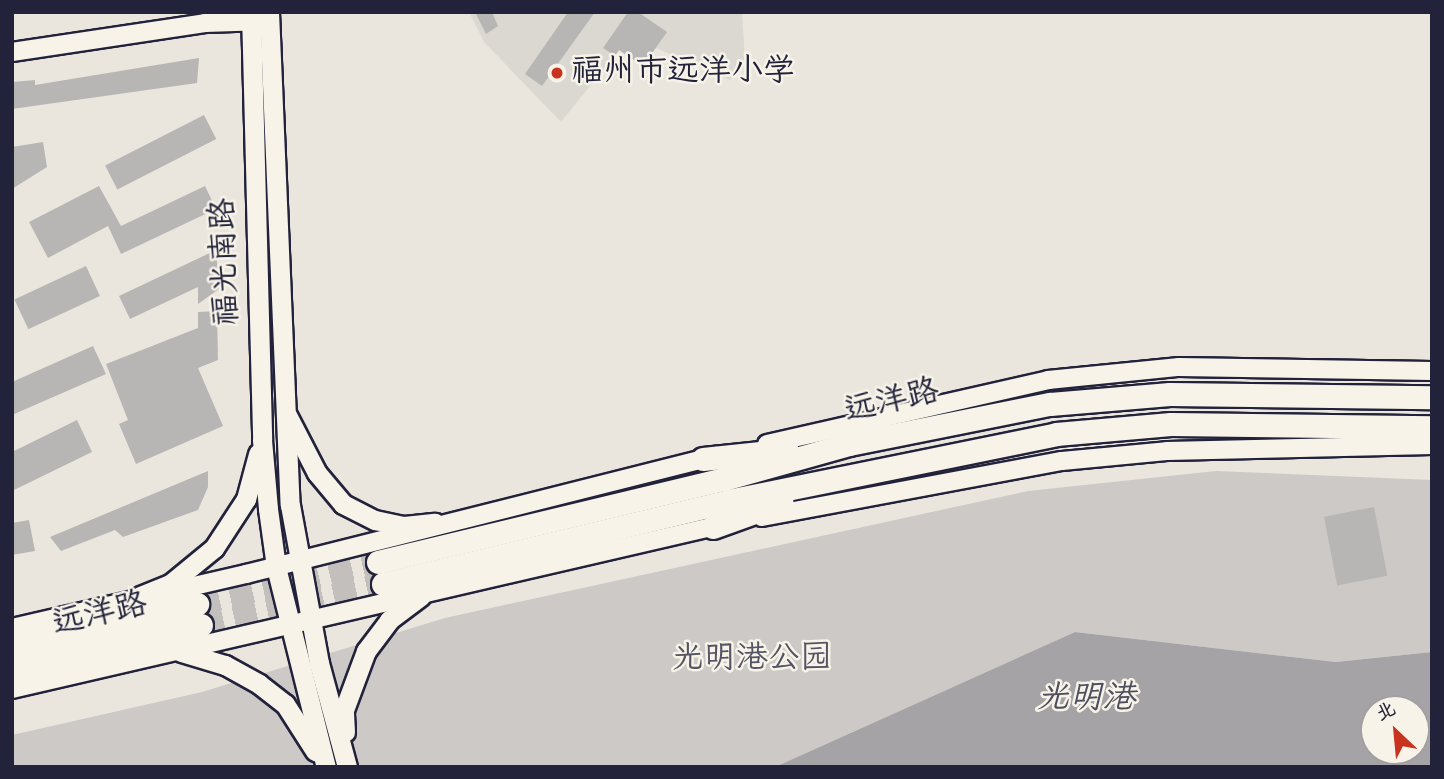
<!DOCTYPE html>
<meta charset="utf-8">
<style>
body{margin:0}
#map{position:relative;width:1444px;height:779px;overflow:hidden;background:#eae6de;font-family:"Indie Flower","LXGW WenKai TC",sans-serif}
div>[style]{position:absolute}
.built>*{inset:0;background:#dbd8d2}
.green>*{inset:0;background:#cdc9c6}
.water>*{inset:0;background:#a6a3a6}
.building>*{inset:0;background:#b8b6b5;transform-origin:0 0}
.highway-tunnel>*{height:23px;margin-top:-11.5px;transform-origin:0;background:repeating-linear-gradient(90deg,#c2bfbd 0 23px,transparent 0 34px)}
.roads{filter:drop-shadow(2px 0 #22223b) drop-shadow(-2px 0 #22223b) drop-shadow(0 2px #22223b) drop-shadow(0 -2px #22223b)}
.secondary>*{height:18px;margin:-9px;padding:0 9px;transform-origin:9px;border-radius:9px;background:#f7f3e8}
.primary>*{height:19px;margin:-9.5px;padding:0 9.5px;transform-origin:9.5px;border-radius:9.5px;background:#f7f3e8}
.highway>*{height:23px;margin:-11.5px;padding:0 11.5px;transform-origin:11.5px;border-radius:11.5px;background:#f7f3e8}
.dots>*{width:19px;height:19px;translate:-50% -50%;box-sizing:border-box;border:4px solid #f7f3e8;border-radius:50%}
span{translate:-50% -50%;white-space:nowrap;text-align:center;line-height:1.15;-webkit-text-stroke:5px #f7f3e8;paint-order:stroke}
.poi-label{font-size:32px;color:#22223b}
.left{translate:0 -50%;text-align:left}
.street-label{font-size:32px;color:#22223b}
.park-label{font-size:32px;color:#555465}
.water-label{font-size:33px;color:#504f60;font-style:italic}
.frame{position:absolute;inset:0;border:14px solid #22223b;pointer-events:none}
.north{position:absolute;left:1360px;top:695px;width:70px;height:70px;box-sizing:border-box;background:#f7f3e8;border:2px solid #a29fa3;border-radius:50%;rotate:334deg;font-size:19px;font-weight:700;line-height:28px;text-align:center;color:#22223b}
.north::after{content:'';display:block;margin:auto;width:24px;height:32px;background:#c8321e;clip-path:polygon(50% 0,100% 100%,50% 72%,0 100%)}
</style>
<div id="map">
<div class="built">
<i style="clip-path:polygon(469px 12px,742px 12px,745px 61px,730px 80px,656px 48px,643px 66px,619px 50px,561px 122px,484px 42px)"></i>
</div>
<div class="green">
<i style="clip-path:polygon(1216px 471px,1432px 480px,1432px 652px,1336px 662px,1075px 632px,775px 767px,12px 767px,12px 735px,202px 692px,445px 618px,1028px 491px)"></i>
</div>
<div class="water">
<i style="clip-path:polygon(evenodd,1075px 632px,1336px 662px,1432px 652px,1432px 767px,775px 767px,1075px 632px,1374px 709px,1416px 709px,1416px 751px,1374px 751px,1374px 709px)"></i>
</div>
<div class="building">
<i style="clip-path:polygon(475px 12px,492px 12px,498px 26px,486px 34px)"></i>
<i style="clip-path:polygon(568px 12px,595px 12px,542px 86px,525px 74px)"></i>
<i style="clip-path:polygon(628px 12px,638px 12px,667px 32px,643px 66px,619px 50px,615px 56px,603px 48px)"></i>
<i style="clip-path:polygon(199px 58px,197px 83px,12px 109px,12px 82px,35px 80px,35px 85px)"></i>
<i style="left:204px;top:115px;width:27px;height:111px;rotate:63deg"></i>
<i style="clip-path:polygon(43px 142px,47px 167px,12px 189px,12px 147px)"></i>
<i style="clip-path:polygon(99px 186px,121px 226px,205px 186px,216px 209px,121px 254px,108px 226px,48px 258px,29px 222px)"></i>
<i style="clip-path:polygon(216px 250px,219px 289px,198px 304px,198px 287px,130px 319px,119px 296px)"></i>
<i style="left:86px;top:266px;width:33px;height:79px;rotate:65deg"></i>
<i style="clip-path:polygon(217px 311px,218px 360px,198px 368px,223px 426px,136px 464px,119px 424px,128px 420px,106px 364px,198px 328px,198px 312px)"></i>
<i style="clip-path:polygon(93px 346px,106px 374px,12px 415px,12px 382px)"></i>
<i style="clip-path:polygon(77px 420px,92px 452px,12px 491px,12px 452px)"></i>
<i style="clip-path:polygon(208px 471px,208px 487px,198px 510px,123px 537px,115px 530px,61px 551px,50px 537px)"></i>
<i style="left:1374px;top:507px;width:70px;height:51px;rotate:79deg"></i>
<i style="clip-path:polygon(29px 520px,35px 551px,12px 555px,12px 523px)"></i>
</div>
<div class="highway-tunnel">
<i style="left:197px;top:604px;width:186px;rotate:-13.1deg"></i>
<i style="left:201px;top:625px;width:187px;rotate:-12.7deg"></i>
</div>
<div class="roads">
<div class="secondary">
<i style="left:12px;top:52px;width:195px;rotate:-8.5deg"></i>
<i style="left:205px;top:23px;width:61px;rotate:-1.9deg"></i>
<i style="left:767px;top:444px;width:288px;rotate:-12.8deg"></i>
<i style="left:1048px;top:380px;width:132px;rotate:-5.7deg"></i>
<i style="left:1179px;top:367px;width:253px;rotate:0.9deg"></i>
<i style="left:762px;top:517px;width:305px;rotate:-10.6deg"></i>
<i style="left:1062px;top:461px;width:105px;rotate:-5.4deg"></i>
<i style="left:1167px;top:451px;width:265px;rotate:-1.3deg"></i>
<i style="left:12px;top:628px;width:240px;rotate:-13deg"></i>
<i style="left:246px;top:574px;width:485px;rotate:-14.1deg"></i>
<i style="left:12px;top:689px;width:731px;rotate:-13.05deg"></i>
</div>
<div class="primary">
<i style="left:251px;top:12px;width:428px;rotate:88.5deg"></i>
<i style="left:262px;top:440px;width:69px;rotate:85deg"></i>
<i style="left:268px;top:509px;width:59px;rotate:82.1deg"></i>
<i style="left:276px;top:567px;width:206px;rotate:76deg"></i>
<i style="left:269px;top:12px;width:493px;rotate:87.6deg"></i>
<i style="left:290px;top:505px;width:161px;rotate:79.6deg"></i>
<i style="left:319px;top:663px;width:108px;rotate:74.9deg"></i>
<i style="left:287px;top:415px;width:65px;rotate:62.7deg"></i>
<i style="left:317px;top:473px;width:40px;rotate:50deg"></i>
<i style="left:343px;top:504px;width:36px;rotate:27deg"></i>
<i style="left:375px;top:520px;width:30px;rotate:12deg"></i>
<i style="left:404px;top:526px;width:31px;rotate:-6deg"></i>
<i style="left:140px;top:596px;width:32px;rotate:-22deg"></i>
<i style="left:170px;top:584px;width:57px;rotate:-39.3deg"></i>
<i style="left:214px;top:548px;width:59px;rotate:-56.9deg"></i>
<i style="left:246px;top:499px;width:47px;rotate:-75.1deg"></i>
<i style="left:181px;top:652px;width:46px;rotate:16.5deg"></i>
<i style="left:225px;top:665px;width:39px;rotate:29deg"></i>
<i style="left:259px;top:684px;width:33px;rotate:38deg"></i>
<i style="left:285px;top:704px;width:56px;rotate:57.4deg"></i>
<i style="left:345px;top:732px;width:22px;rotate:-93deg"></i>
<i style="left:344px;top:710px;width:63px;rotate:-69.6deg"></i>
<i style="left:366px;top:651px;width:39px;rotate:-53deg"></i>
<i style="left:389px;top:620px;width:40px;rotate:-37deg"></i>
</div>
<div class="highway">
<i style="left:703px;top:459px;width:84px;rotate:-6.1deg"></i>
<i style="left:713px;top:527px;width:73px;rotate:-19.9deg"></i>
<i style="left:378px;top:562px;width:356px;rotate:-13.5deg"></i>
<i style="left:724px;top:479px;width:130px;rotate:-15.6deg"></i>
<i style="left:849px;top:444px;width:205px;rotate:-11.3deg"></i>
<i style="left:1050px;top:404px;width:120px;rotate:-4.8deg"></i>
<i style="left:1170px;top:394px;width:262px;rotate:0.7deg"></i>
<i style="left:383px;top:584px;width:355px;rotate:-13.5deg"></i>
<i style="left:728px;top:501px;width:335px;rotate:-11.5deg"></i>
<i style="left:1056px;top:434px;width:115px;rotate:-5deg"></i>
<i style="left:1171px;top:424px;width:261px;rotate:0.7deg"></i>
<i style="left:12px;top:646px;width:190px;rotate:-12.8deg"></i>
<i style="left:12px;top:669px;width:194px;rotate:-13.1deg"></i>
</div>
</div>
<div class="dots">
<i style="left:557px;top:73px;background:#c8321e"></i>
</div>
<div class="poi-label">
<span class="left" style="left:571px;top:73px">福州市远洋小学</span>
</div>
<div class="street-label">
<span style="left:227px;top:262px;rotate:-92deg">福光南路</span>
<span style="left:892px;top:403px;rotate:-13deg">远洋路</span>
<span style="left:100px;top:616px;rotate:-13deg">远洋路</span>
</div>
<div class="park-label">
<span style="left:752px;top:660px">光明港公园</span>
</div>
<div class="water-label">
<span style="left:1086px;top:700px">光明港</span>
</div>
<div class="frame"></div>
<div class="north">北</div>
</div>
